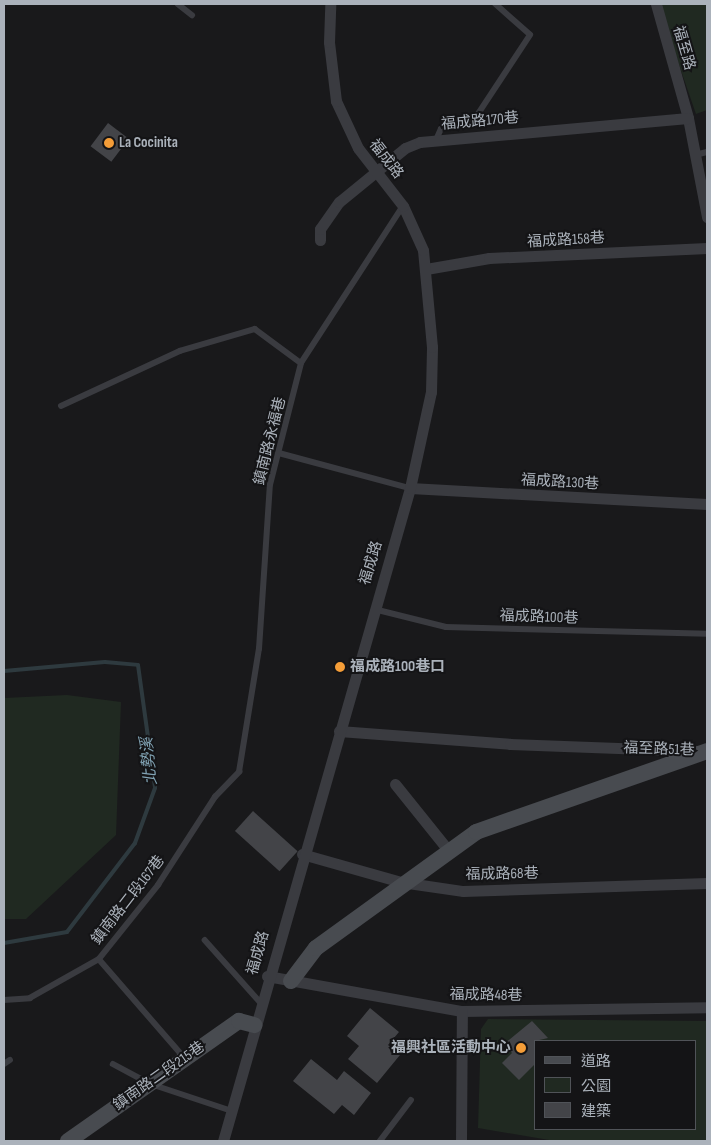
<!DOCTYPE html>
<meta charset="utf-8">
<style>
body{margin:0}
#map{position:relative;width:711px;height:1145px;overflow:hidden;background:#19191b;font-family:"Sofia Sans Condensed","Noto Sans TC",sans-serif}
div>[style]{position:absolute}
.green>*{inset:0;background:#202921}
.stream>*{height:4px;margin:-2px;padding:0 2px;transform-origin:2px;border-radius:2px;background:#2e3a3f}
.building>*{inset:0;background:#434448;transform-origin:0 0}
.lane>*{height:5.5px;margin:-2.75px;padding:0 2.75px;transform-origin:2.75px;border-radius:2.75px;background:#3a3b40}
.street>*{height:11px;margin:-5.5px;padding:0 5.5px;transform-origin:5.5px;border-radius:5.5px;background:#3a3b40}
.secondary>*{height:16px;margin:-8px;padding:0 8px;transform-origin:8px;border-radius:8px;background:#484b50}
.dots>*{width:14px;height:14px;translate:-50% -50%;box-sizing:border-box;border:2px solid #141416;border-radius:50%}
span{translate:-50% -50%;white-space:nowrap;text-align:center;line-height:1.15;-webkit-text-stroke:4px #141416;paint-order:stroke}
.street-label{font-size:15px;color:#abb2bb}
.poi-label{font-size:15px;color:#abb2bb;font-weight:700}
.left{translate:0 -50%;text-align:left}
.right{translate:-100% -50%;text-align:right}
.water-label{font-size:16px;color:#82a4b5;font-style:italic}
.frame{position:absolute;inset:0;border:5px solid #abb2bb;pointer-events:none}
.legend{position:absolute;left:534px;top:1040px;width:162px;height:90px;box-sizing:border-box;background:#141416;border:1px solid #505358;margin:0;padding:6px 9px;list-style:none;font-size:15px;color:#abb2bb}
.legend li{display:flex;align-items:center;gap:10px;height:25px}
.legend b{width:25px;border:1px solid #505358}
</style>
<div id="map">
<div class="green">
<i style="clip-path:polygon(658px 4px,707px 4px,707px 110px,696px 114px)"></i>
<i style="clip-path:polygon(67px 695px,121px 702px,116px 835px,26px 919px,4px 919px,4px 698px)"></i>
<i style="clip-path:polygon(evenodd,488px 1019px,707px 1021px,707px 1141px,555px 1141px,478px 1128px,481px 1029px,488px 1019px,535px 1041px,695px 1041px,695px 1129px,535px 1129px,535px 1041px)"></i>
</div>
<div class="stream">
<i style="left:4px;top:671px;width:101px;rotate:-5.1deg"></i>
<i style="left:105px;top:662px;width:33px;rotate:5deg"></i>
<i style="left:138px;top:665px;width:124px;rotate:82.1deg"></i>
<i style="left:155px;top:788px;width:59px;rotate:110deg"></i>
<i style="left:135px;top:843px;width:112px;rotate:127.4deg"></i>
<i style="left:67px;top:932px;width:64px;rotate:170.1deg"></i>
</div>
<div class="building">
<i style="left:108px;top:123px;width:26px;height:29px;rotate:37deg"></i>
<i style="left:253px;top:811px;width:60px;height:27px;rotate:42deg"></i>
<i style="clip-path:polygon(370px 1008px,399px 1032px,388px 1045px,400px 1055px,377px 1083px,348px 1059px,359px 1046px,347px 1036px)"></i>
<i style="clip-path:polygon(532px 1021px,548px 1038px,535px 1041px,535px 1064px,519px 1080px,502px 1063px,512px 1053px,504px 1044px)"></i>
<i style="clip-path:polygon(311px 1059px,337px 1080px,344px 1071px,371px 1093px,354px 1115px,342px 1105px,334px 1114px,293px 1081px)"></i>
</div>
<div class="lane">
<i style="left:178px;top:4px;width:18px;rotate:38deg"></i>
<i style="left:436px;top:140px;width:12px;rotate:-66deg"></i>
<i style="left:441px;top:129px;width:37px;rotate:-19deg"></i>
<i style="left:476px;top:117px;width:98px;rotate:-56.6deg"></i>
<i style="left:530px;top:35px;width:47px;rotate:-138.5deg"></i>
<i style="left:695px;top:155px;width:12px;rotate:-14deg"></i>
<i style="left:61px;top:406px;width:131px;rotate:-24.8deg"></i>
<i style="left:180px;top:351px;width:78px;rotate:-16.3deg"></i>
<i style="left:255px;top:329px;width:57px;rotate:36.5deg"></i>
<i style="left:279px;top:453px;width:136px;rotate:15deg"></i>
<i style="left:374px;top:609px;width:74px;rotate:14deg"></i>
<i style="left:446px;top:627px;width:261px;rotate:1.5deg"></i>
<i style="left:205px;top:940px;width:83px;rotate:48.4deg"></i>
<i style="left:99px;top:959px;width:130px;rotate:49.1deg"></i>
<i style="left:4px;top:1000px;width:26px;rotate:-4deg"></i>
<i style="left:30px;top:998px;width:79px;rotate:-29.5deg"></i>
<i style="left:99px;top:959px;width:95px;rotate:-51.4deg"></i>
<i style="left:158px;top:885px;width:105px;rotate:-57.1deg"></i>
<i style="left:215px;top:797px;width:35px;rotate:-46deg"></i>
<i style="left:239px;top:772px;width:125px;rotate:-80.8deg"></i>
<i style="left:259px;top:649px;width:164px;rotate:-86.2deg"></i>
<i style="left:270px;top:485px;width:126px;rotate:-75.7deg"></i>
<i style="left:301px;top:363px;width:187px;rotate:-57deg"></i>
<i style="left:4px;top:1064px;width:7px;rotate:-34deg"></i>
<i style="left:113px;top:1064px;width:40px;rotate:28deg"></i>
<i style="left:148px;top:1083px;width:89px;rotate:18.4deg"></i>
<i style="left:380px;top:1141px;width:51px;rotate:-52.9deg"></i>
</div>
<div class="street">
<i style="left:656px;top:4px;width:118px;rotate:74.3deg"></i>
<i style="left:688px;top:118px;width:101px;rotate:79.1deg"></i>
<i style="left:320px;top:240px;width:11px;rotate:-90deg"></i>
<i style="left:320px;top:229px;width:33px;rotate:-55deg"></i>
<i style="left:339px;top:202px;width:85px;rotate:-39.3deg"></i>
<i style="left:405px;top:148px;width:16px;rotate:-22deg"></i>
<i style="left:420px;top:142px;width:269px;rotate:-5.1deg"></i>
<i style="left:426px;top:269px;width:64px;rotate:-9.9deg"></i>
<i style="left:489px;top:258px;width:218px;rotate:-2.6deg"></i>
<i style="left:410px;top:488px;width:297px;rotate:3.1deg"></i>
<i style="left:339px;top:731px;width:171px;rotate:4.3deg"></i>
<i style="left:510px;top:744px;width:189px;rotate:2.1deg"></i>
<i style="left:395px;top:784px;width:85px;rotate:51.2deg"></i>
<i style="left:302px;top:854px;width:103px;rotate:15.8deg"></i>
<i style="left:401px;top:882px;width:63px;rotate:8.3deg"></i>
<i style="left:463px;top:891px;width:244px;rotate:-1.9deg"></i>
<i style="left:267px;top:976px;width:198px;rotate:10.2deg"></i>
<i style="left:462px;top:1011px;width:245px;rotate:-0.9deg"></i>
<i style="left:223px;top:1141px;width:679px;rotate:-74.02deg"></i>
<i style="left:410px;top:488px;width:98px;rotate:-77.7deg"></i>
<i style="left:431px;top:392px;width:45px;rotate:-88.7deg"></i>
<i style="left:432px;top:347px;width:97px;rotate:-95.3deg"></i>
<i style="left:423px;top:250px;width:48px;rotate:-114.4deg"></i>
<i style="left:403px;top:206px;width:73px;rotate:-127.8deg"></i>
<i style="left:358px;top:148px;width:52px;rotate:-115.1deg"></i>
<i style="left:336px;top:101px;width:59px;rotate:-96.8deg"></i>
<i style="left:329px;top:42px;width:38px;rotate:-88deg"></i>
<i style="left:461px;top:1141px;width:130px;rotate:-89.6deg"></i>
</div>
<div class="secondary">
<i style="left:291px;top:981px;width:41px;rotate:-52.9deg"></i>
<i style="left:316px;top:948px;width:198px;rotate:-35.9deg"></i>
<i style="left:476px;top:832px;width:245px;rotate:-19.3deg"></i>
<i style="left:68px;top:1141px;width:209px;rotate:-35.1deg"></i>
<i style="left:239px;top:1021px;width:16px;rotate:15deg"></i>
</div>
<div class="dots">
<i style="left:109px;top:143px;background:#f49d38"></i>
<i style="left:340px;top:667px;background:#f49d38"></i>
<i style="left:521px;top:1048px;background:#f49d38"></i>
</div>
<div class="street-label">
<span style="left:684px;top:48px;rotate:74deg">福至路</span>
<span style="left:480px;top:121px;rotate:-5deg">福成路170巷</span>
<span style="left:386px;top:159px;rotate:52deg">福成路</span>
<span style="left:566px;top:240px;rotate:-3deg">福成路158巷</span>
<span style="left:270px;top:441px;rotate:-76deg">鎮南路永福巷</span>
<span style="left:560px;top:482px;rotate:3deg">福成路130巷</span>
<span style="left:371px;top:563px;rotate:-73deg">福成路</span>
<span style="left:539px;top:617px;rotate:2deg">福成路100巷</span>
<span style="left:659px;top:749px;rotate:2deg">福至路51巷</span>
<span style="left:502px;top:874px;rotate:-1deg">福成路68巷</span>
<span style="left:128px;top:900px;rotate:-52deg">鎮南路二段167巷</span>
<span style="left:258px;top:953px;rotate:-74deg">福成路</span>
<span style="left:486px;top:995px;rotate:1deg">福成路48巷</span>
<span style="left:159px;top:1076px;rotate:-35deg">鎮南路二段215巷</span>
</div>
<div class="poi-label">
<span class="left" style="left:119px;top:143px">La Cocinita</span>
<span class="left" style="left:350px;top:667px">福成路100巷口</span>
<span class="right" style="left:511px;top:1048px">福興社區活動中心</span>
</div>
<div class="water-label">
<span style="left:150px;top:761px;rotate:-96deg">北勢溪</span>
</div>
<div class="frame"></div>
<ul class="legend">
<li><b style="height:6px;background:#484b50"></b>道路</li>
<li><b style="height:14px;background:#202921"></b>公園</li>
<li><b style="height:14px;background:#434448"></b>建築</li>
</ul>
</div>
